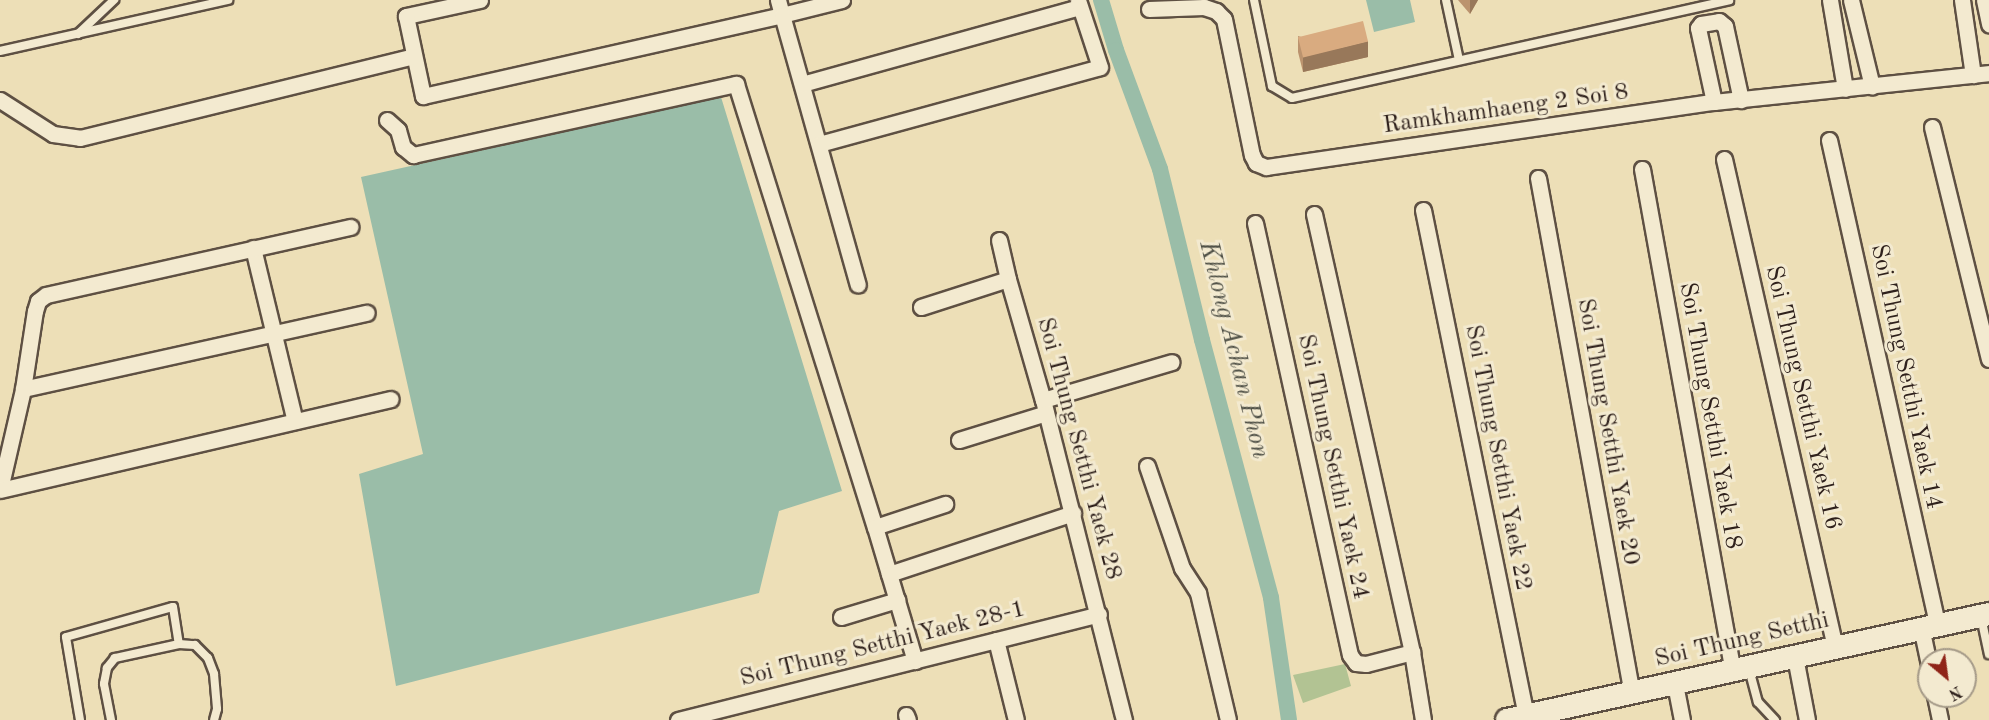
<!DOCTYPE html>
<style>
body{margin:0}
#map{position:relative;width:1989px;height:720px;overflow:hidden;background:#eddfb7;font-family:"Old Standard TT",serif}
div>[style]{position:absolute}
.green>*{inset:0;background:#b2c393}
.water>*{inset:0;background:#9abda8}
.canal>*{height:16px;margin:-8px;padding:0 8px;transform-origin:8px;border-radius:8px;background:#9abda8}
.roads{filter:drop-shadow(2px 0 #5e5043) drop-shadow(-2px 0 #5e5043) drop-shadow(0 2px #5e5043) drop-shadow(0 -2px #5e5043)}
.service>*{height:8px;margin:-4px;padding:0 4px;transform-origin:4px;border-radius:4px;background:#f3ead0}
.minor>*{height:15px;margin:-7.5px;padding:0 7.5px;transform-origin:7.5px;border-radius:7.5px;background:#f3ead0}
.secondary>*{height:22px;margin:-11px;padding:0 11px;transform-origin:11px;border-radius:11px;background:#f3ead0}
.wall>*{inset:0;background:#bb936e}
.shaded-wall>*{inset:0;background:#98785a}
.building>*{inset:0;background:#d9ab80;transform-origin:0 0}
span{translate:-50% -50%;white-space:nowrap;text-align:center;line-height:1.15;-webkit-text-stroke:6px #f3ead0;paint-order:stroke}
.street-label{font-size:24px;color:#2f211c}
.water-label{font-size:26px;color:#4f5046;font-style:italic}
.north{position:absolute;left:1917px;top:648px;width:60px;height:60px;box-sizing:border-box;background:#f3ead0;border:2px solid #a59a88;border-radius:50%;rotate:151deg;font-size:16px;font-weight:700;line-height:24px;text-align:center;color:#2f211c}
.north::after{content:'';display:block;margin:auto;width:21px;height:27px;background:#8f2418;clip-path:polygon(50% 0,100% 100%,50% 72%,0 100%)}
</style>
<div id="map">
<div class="green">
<i style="clip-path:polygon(1345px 664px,1351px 686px,1303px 703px,1293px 675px)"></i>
</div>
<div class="water">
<i style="clip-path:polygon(1366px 0,1410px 0,1415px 22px,1374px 32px)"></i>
<i style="clip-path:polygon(721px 97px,842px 491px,779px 511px,759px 593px,396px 686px,359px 474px,423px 454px,361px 177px)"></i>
</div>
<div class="canal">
<i style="left:1101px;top:0;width:52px;rotate:73.3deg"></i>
<i style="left:1116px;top:50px;width:127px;rotate:69.7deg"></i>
<i style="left:1160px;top:169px;width:176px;rotate:76.2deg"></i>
<i style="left:1202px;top:340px;width:267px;rotate:75deg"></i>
<i style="left:1271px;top:598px;width:123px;rotate:81.6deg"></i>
</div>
<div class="roads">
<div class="service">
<i style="left:1254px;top:0;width:88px;rotate:78.2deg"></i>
<i style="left:1272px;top:86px;width:23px;rotate:31deg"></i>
<i style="left:1292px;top:98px;width:448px;rotate:-12.6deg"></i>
<i style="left:1446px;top:0;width:61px;rotate:77.8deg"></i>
<i style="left:78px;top:34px;width:50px;rotate:-43.4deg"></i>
<i style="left:0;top:51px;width:234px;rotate:-12.6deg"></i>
<i style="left:1981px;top:617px;width:38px;rotate:78deg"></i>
<i style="left:179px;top:644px;width:16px;rotate:4deg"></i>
<i style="left:195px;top:645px;width:18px;rotate:45deg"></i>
<i style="left:208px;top:658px;width:17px;rotate:69deg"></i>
<i style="left:214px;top:674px;width:35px;rotate:85deg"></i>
<i style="left:217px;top:709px;width:11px;rotate:105deg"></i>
<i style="left:1749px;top:669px;width:34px;rotate:75deg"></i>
<i style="left:1758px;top:702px;width:25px;rotate:47deg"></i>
<i style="left:80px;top:720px;width:84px;rotate:-99.6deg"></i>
<i style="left:66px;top:637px;width:111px;rotate:-15.7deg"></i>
<i style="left:173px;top:607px;width:37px;rotate:81deg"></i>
<i style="left:179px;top:644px;width:66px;rotate:167.7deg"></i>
<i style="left:115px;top:658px;width:13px;rotate:129deg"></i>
<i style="left:107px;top:668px;width:16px;rotate:101deg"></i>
<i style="left:104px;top:684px;width:37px;rotate:79deg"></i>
</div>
<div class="minor">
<i style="left:480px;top:0;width:76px;rotate:167.8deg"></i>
<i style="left:406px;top:16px;width:82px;rotate:78deg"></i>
<i style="left:423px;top:96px;width:368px;rotate:-12.7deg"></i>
<i style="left:782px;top:15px;width:16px;rotate:-105deg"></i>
<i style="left:842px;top:0;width:62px;rotate:166deg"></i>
<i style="left:782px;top:15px;width:280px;rotate:74.3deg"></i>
<i style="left:1830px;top:0;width:90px;rotate:80.4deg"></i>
<i style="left:1851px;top:0;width:89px;rotate:76.3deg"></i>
<i style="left:1962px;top:0;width:76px;rotate:81.7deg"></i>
<i style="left:1984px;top:0;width:25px;rotate:78deg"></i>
<i style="left:1149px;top:9px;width:55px;rotate:-2.1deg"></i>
<i style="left:1204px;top:7px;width:13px;rotate:18deg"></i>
<i style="left:1216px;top:11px;width:11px;rotate:45deg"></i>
<i style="left:1224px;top:19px;width:139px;rotate:78.4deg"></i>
<i style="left:1252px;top:155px;width:9px;rotate:63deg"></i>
<i style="left:1256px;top:163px;width:11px;rotate:22deg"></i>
<i style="left:1266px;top:167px;width:453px;rotate:-8.3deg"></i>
<i style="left:1714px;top:102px;width:277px;rotate:-6deg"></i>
<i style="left:802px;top:84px;width:288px;rotate:-15.5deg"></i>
<i style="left:0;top:100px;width:63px;rotate:32.7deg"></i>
<i style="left:53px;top:134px;width:27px;rotate:8deg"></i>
<i style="left:80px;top:138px;width:343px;rotate:-13.8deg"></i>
<i style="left:1714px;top:102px;width:76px;rotate:-102.2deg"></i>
<i style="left:1698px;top:28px;width:5px;rotate:-53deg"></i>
<i style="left:1701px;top:24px;width:18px;rotate:-9deg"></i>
<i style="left:1719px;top:21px;width:8px;rotate:40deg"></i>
<i style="left:1725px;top:26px;width:76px;rotate:77.8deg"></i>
<i style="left:387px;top:120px;width:15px;rotate:42deg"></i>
<i style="left:398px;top:130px;width:18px;rotate:74deg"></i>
<i style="left:403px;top:147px;width:13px;rotate:39deg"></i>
<i style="left:413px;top:155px;width:331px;rotate:-12.4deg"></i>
<i style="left:736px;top:84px;width:464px;rotate:72.6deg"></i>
<i style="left:875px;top:527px;width:140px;rotate:73.4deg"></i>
<i style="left:1932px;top:127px;width:239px;rotate:76.2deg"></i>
<i style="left:1829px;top:140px;width:497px;rotate:77.4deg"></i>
<i style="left:819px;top:144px;width:291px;rotate:-15.3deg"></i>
<i style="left:1100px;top:67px;width:71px;rotate:-108.2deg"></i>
<i style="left:1724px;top:159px;width:500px;rotate:77.19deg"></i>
<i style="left:1642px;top:169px;width:511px;rotate:79.75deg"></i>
<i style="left:1538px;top:178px;width:524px;rotate:79.68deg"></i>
<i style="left:1423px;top:210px;width:516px;rotate:78.49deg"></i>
<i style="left:1314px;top:214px;width:449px;rotate:77.4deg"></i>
<i style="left:1412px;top:652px;width:69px;rotate:80.8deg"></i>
<i style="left:1255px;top:223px;width:442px;rotate:77.6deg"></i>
<i style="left:1350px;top:655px;width:10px;rotate:53deg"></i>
<i style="left:1356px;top:663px;width:10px;rotate:6deg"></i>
<i style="left:1366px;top:664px;width:48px;rotate:-14.6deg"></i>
<i style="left:999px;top:240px;width:40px;rotate:77deg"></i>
<i style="left:253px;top:248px;width:178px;rotate:76.4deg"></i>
<i style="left:921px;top:307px;width:91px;rotate:-17.8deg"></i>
<i style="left:1008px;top:279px;width:126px;rotate:73.9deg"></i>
<i style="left:1043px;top:400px;width:330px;rotate:75.8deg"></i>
<i style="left:23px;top:389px;width:352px;rotate:-12.5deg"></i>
<i style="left:1043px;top:400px;width:134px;rotate:-16.4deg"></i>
<i style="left:959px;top:440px;width:91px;rotate:-17.2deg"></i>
<i style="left:1147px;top:466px;width:108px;rotate:71.1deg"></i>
<i style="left:1182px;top:568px;width:30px;rotate:57deg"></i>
<i style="left:1198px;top:593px;width:130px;rotate:76.7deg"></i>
<i style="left:0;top:489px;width:103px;rotate:-77deg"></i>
<i style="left:23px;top:389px;width:79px;rotate:-81.3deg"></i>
<i style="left:35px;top:311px;width:10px;rotate:-73deg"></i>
<i style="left:38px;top:301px;width:10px;rotate:-37deg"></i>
<i style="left:46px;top:295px;width:312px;rotate:-12.6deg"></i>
<i style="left:0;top:490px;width:401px;rotate:-13.1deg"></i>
<i style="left:875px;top:527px;width:74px;rotate:-18.2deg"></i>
<i style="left:889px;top:574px;width:194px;rotate:-18.3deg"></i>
<i style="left:841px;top:617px;width:59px;rotate:-16.9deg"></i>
<i style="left:1921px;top:627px;width:39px;rotate:78deg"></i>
<i style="left:996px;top:640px;width:82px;rotate:76deg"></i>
<i style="left:1795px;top:657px;width:64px;rotate:79.2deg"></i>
<i style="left:1675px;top:684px;width:37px;rotate:79deg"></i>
<i style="left:1935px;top:696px;width:25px;rotate:78deg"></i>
<i style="left:906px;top:715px;width:5px;rotate:68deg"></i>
<i style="left:678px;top:720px;width:434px;rotate:-14.1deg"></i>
</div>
<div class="secondary">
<i style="left:1507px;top:720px;width:494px;rotate:-12.4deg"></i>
</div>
</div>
<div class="wall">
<i style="clip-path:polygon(1458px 0,1478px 0,1470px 14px)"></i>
<i style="clip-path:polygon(1298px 36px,1368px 57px,1303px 72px,1298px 52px)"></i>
</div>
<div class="shaded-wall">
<i style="clip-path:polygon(1470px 0,1478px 0,1470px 14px)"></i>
<i style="clip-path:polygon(1368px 41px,1368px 57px,1303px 72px,1303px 57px)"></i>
</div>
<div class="building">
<i style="left:1363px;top:21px;width:21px;height:67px;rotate:76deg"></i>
</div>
<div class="street-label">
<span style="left:1506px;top:110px;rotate:-8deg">Ramkhamhaeng 2 Soi 8</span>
<span style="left:1905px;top:377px;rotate:78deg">Soi Thung Setthi Yaek 14</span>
<span style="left:1802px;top:398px;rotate:77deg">Soi Thung Setthi Yaek 16</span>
<span style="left:1709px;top:416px;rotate:80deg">Soi Thung Setthi Yaek 18</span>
<span style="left:1607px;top:432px;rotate:80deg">Soi Thung Setthi Yaek 20</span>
<span style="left:1078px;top:449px;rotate:75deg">Soi Thung Setthi Yaek 28</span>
<span style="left:1497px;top:458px;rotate:79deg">Soi Thung Setthi Yaek 22</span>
<span style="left:1332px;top:467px;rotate:78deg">Soi Thung Setthi Yaek 24</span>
<span style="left:1742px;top:641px;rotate:-13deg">Soi Thung Setthi</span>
<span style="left:883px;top:645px;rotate:-14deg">Soi Thung Setthi Yaek 28-1</span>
</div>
<div class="water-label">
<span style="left:1233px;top:350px;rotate:76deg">Khlong Achan Phon</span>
</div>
<div class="north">N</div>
</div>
